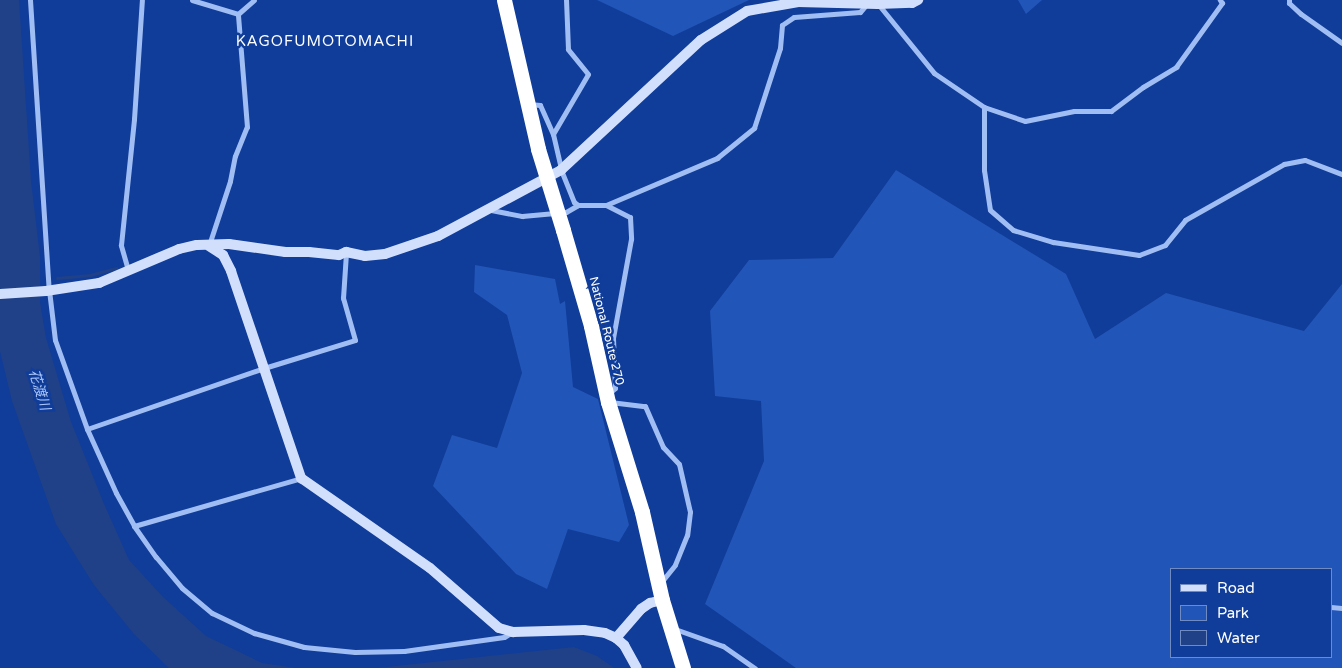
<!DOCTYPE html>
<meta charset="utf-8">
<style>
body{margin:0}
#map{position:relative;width:1342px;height:668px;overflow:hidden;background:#103d99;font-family:"Varela Round","Noto Sans JP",sans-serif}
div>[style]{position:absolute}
.green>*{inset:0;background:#2255b8}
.water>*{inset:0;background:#204187}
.stream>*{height:2.5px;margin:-1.25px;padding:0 1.25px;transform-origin:1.25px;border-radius:1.25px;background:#204187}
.street>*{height:5px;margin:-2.5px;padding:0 2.5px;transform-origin:2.5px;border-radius:2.5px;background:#a1bef4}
.secondary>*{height:10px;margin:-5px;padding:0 5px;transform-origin:5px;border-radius:5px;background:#d1dffd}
.highway>*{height:15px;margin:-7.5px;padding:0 7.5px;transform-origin:7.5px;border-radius:7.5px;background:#fff}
.highway-bridge>*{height:15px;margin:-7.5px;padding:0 7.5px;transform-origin:7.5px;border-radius:7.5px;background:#fff}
span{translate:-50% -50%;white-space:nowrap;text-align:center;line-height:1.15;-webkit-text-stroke:5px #103d99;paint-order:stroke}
.street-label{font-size:12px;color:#fff}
.water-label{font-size:14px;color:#adc8fb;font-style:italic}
.quarter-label{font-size:15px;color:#fff;letter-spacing:1px}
.legend{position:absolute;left:1170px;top:568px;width:162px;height:90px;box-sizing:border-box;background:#103d99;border:1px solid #708bc2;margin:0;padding:6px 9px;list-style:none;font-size:15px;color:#fff}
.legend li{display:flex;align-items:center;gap:10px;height:25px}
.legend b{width:25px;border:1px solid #708bc2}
</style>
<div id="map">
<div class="green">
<i style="clip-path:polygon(597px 0,749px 0,673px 36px)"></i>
<i style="clip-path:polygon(1018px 0,1042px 0,1026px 14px)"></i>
<i style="clip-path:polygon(evenodd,896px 170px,1066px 274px,1095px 339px,1166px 293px,1304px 331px,1342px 284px,1342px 668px,796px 668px,705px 604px,764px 461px,761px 401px,715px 396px,710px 311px,749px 260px,833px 258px,896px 170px,1171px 569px,1331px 569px,1331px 657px,1171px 657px,1171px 569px)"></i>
<i style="clip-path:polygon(475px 265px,555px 279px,560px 304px,565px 301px,573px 387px,598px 399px,629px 525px,619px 542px,568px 529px,547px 589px,516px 574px,433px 486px,452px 435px,497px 448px,522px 373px,507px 315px,474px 292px)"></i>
</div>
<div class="water">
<i style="clip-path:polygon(0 0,19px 0,31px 181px,40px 257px,40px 302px,46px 338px,71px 422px,104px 504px,129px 560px,163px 597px,206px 636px,262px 663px,296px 668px,169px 668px,134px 634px,94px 585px,56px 524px,12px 401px,0 351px)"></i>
<i style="clip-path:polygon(574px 647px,597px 656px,614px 668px,377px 668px)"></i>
</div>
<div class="stream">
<i style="left:57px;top:278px;width:33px;rotate:-5deg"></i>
<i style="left:90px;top:275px;width:27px;rotate:-15deg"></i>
</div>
<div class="street">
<i style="left:30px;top:0;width:291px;rotate:86.3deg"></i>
<i style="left:49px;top:290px;width:50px;rotate:83.2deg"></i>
<i style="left:55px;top:340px;width:95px;rotate:70.2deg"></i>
<i style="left:87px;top:429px;width:70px;rotate:65.6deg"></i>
<i style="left:116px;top:493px;width:38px;rotate:61deg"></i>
<i style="left:134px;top:526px;width:38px;rotate:55deg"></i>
<i style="left:156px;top:557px;width:40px;rotate:50deg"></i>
<i style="left:182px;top:588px;width:39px;rotate:40deg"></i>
<i style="left:212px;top:613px;width:47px;rotate:25.5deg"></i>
<i style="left:254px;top:633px;width:52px;rotate:15.6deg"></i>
<i style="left:304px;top:647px;width:51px;rotate:5.6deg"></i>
<i style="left:355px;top:652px;width:49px;rotate:-1.2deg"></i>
<i style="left:404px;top:651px;width:101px;rotate:-8deg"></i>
<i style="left:504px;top:637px;width:8px;rotate:-30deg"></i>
<i style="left:192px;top:0;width:48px;rotate:16.9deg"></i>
<i style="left:1289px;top:0;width:3px;rotate:90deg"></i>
<i style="left:1289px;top:3px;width:16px;rotate:43deg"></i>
<i style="left:1301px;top:14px;width:50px;rotate:35.3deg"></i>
<i style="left:878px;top:4px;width:89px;rotate:50.9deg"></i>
<i style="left:934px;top:73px;width:60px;rotate:34.2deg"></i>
<i style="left:984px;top:107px;width:43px;rotate:18.9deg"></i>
<i style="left:1025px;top:121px;width:50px;rotate:-11.5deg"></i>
<i style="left:1074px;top:111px;width:37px"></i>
<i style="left:1111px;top:111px;width:40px;rotate:-37deg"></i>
<i style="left:1143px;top:87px;width:39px;rotate:-31deg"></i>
<i style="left:1176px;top:67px;width:79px;rotate:-54.3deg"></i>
<i style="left:1222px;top:3px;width:4px;rotate:-124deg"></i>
<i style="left:529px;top:104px;width:11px;rotate:5deg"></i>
<i style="left:540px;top:105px;width:32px;rotate:66deg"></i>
<i style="left:553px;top:134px;width:37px;rotate:77deg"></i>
<i style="left:561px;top:170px;width:35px;rotate:68deg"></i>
<i style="left:574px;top:202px;width:5px;rotate:37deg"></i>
<i style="left:578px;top:205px;width:28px"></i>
<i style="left:606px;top:205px;width:121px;rotate:-22.9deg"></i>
<i style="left:717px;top:158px;width:48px;rotate:-39deg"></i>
<i style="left:754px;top:128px;width:84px;rotate:-72deg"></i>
<i style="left:780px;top:48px;width:23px;rotate:-85deg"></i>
<i style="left:782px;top:25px;width:14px;rotate:-34deg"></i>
<i style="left:794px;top:17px;width:66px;rotate:-4.3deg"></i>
<i style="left:860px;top:12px;width:9px;rotate:-49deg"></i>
<i style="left:984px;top:107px;width:63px;rotate:90deg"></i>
<i style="left:984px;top:170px;width:40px;rotate:81.5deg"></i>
<i style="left:990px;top:210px;width:30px;rotate:41deg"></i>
<i style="left:1013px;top:230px;width:42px;rotate:16.7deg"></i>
<i style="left:1053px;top:242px;width:87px;rotate:8.6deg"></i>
<i style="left:1139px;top:255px;width:28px;rotate:-21deg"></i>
<i style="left:1165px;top:245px;width:32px;rotate:-51deg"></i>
<i style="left:1185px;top:220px;width:114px;rotate:-29.5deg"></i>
<i style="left:1284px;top:164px;width:21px;rotate:-11deg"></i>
<i style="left:1305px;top:160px;width:40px;rotate:21deg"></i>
<i style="left:553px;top:134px;width:69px;rotate:-59.7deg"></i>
<i style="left:588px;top:74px;width:32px;rotate:-129deg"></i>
<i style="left:568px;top:49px;width:49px;rotate:-92.3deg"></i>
<i style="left:606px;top:205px;width:27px;rotate:27deg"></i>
<i style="left:630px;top:217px;width:22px;rotate:87deg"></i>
<i style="left:631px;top:239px;width:101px;rotate:100.3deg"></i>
<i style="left:613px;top:338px;width:50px;rotate:87.7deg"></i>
<i style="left:615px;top:388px;width:9px;rotate:139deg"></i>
<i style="left:491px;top:210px;width:32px;rotate:11deg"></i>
<i style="left:522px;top:216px;width:44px;rotate:-5.2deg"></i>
<i style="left:566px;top:212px;width:14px;rotate:-30deg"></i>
<i style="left:209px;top:245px;width:67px;rotate:-71.8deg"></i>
<i style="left:230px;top:181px;width:25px;rotate:-79deg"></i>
<i style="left:235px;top:156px;width:31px;rotate:-68deg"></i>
<i style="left:247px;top:127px;width:113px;rotate:-94.6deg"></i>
<i style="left:238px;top:14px;width:21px;rotate:-41deg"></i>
<i style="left:128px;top:270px;width:26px;rotate:-106deg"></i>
<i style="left:121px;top:245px;width:127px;rotate:-84.1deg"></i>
<i style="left:134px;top:119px;width:119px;rotate:-86.2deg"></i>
<i style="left:610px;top:402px;width:35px;rotate:7deg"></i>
<i style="left:645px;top:406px;width:45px;rotate:66.3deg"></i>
<i style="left:663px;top:447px;width:23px;rotate:47deg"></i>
<i style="left:679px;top:464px;width:49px;rotate:77.1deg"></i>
<i style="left:690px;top:512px;width:23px;rotate:97deg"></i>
<i style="left:687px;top:535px;width:32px;rotate:112deg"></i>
<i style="left:675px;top:565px;width:22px;rotate:129deg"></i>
<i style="left:87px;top:429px;width:187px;rotate:-19deg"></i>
<i style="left:264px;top:368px;width:95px;rotate:-17.1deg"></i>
<i style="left:355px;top:340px;width:44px;rotate:-105.9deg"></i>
<i style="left:343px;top:298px;width:45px;rotate:-86.2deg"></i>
<i style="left:134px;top:526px;width:174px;rotate:-16deg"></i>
<i style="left:1331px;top:607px;width:11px;rotate:5deg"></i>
<i style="left:675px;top:629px;width:51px;rotate:19.5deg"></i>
<i style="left:723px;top:646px;width:39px;rotate:35deg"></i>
</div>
<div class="secondary">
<i style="left:209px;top:246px;width:17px;rotate:33deg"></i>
<i style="left:223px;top:255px;width:18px;rotate:63deg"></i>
<i style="left:231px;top:271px;width:219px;rotate:71.3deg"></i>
<i style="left:301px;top:478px;width:157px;rotate:34.9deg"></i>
<i style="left:430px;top:568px;width:91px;rotate:41deg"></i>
<i style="left:499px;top:628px;width:15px;rotate:16deg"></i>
<i style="left:513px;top:632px;width:71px;rotate:-1.6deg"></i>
<i style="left:584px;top:630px;width:21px;rotate:8deg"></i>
<i style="left:605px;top:633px;width:12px;rotate:24deg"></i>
<i style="left:616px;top:638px;width:11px;rotate:41deg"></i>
<i style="left:624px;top:645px;width:26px;rotate:61deg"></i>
<i style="left:0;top:294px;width:46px;rotate:-3.7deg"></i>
<i style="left:46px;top:291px;width:54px;rotate:-8.6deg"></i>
<i style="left:99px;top:283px;width:87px;rotate:-23deg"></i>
<i style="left:179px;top:249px;width:18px;rotate:-13deg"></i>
<i style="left:197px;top:245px;width:32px;rotate:-2deg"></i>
<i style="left:229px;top:244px;width:57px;rotate:8.1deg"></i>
<i style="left:285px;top:252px;width:24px"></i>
<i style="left:309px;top:252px;width:30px;rotate:6deg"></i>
<i style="left:339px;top:255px;width:8px;rotate:-23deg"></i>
<i style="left:346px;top:252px;width:19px;rotate:12deg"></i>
<i style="left:365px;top:256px;width:20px;rotate:-6deg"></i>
<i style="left:385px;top:254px;width:56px;rotate:-18.8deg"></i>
<i style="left:438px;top:236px;width:140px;rotate:-28.2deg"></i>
<i style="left:561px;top:170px;width:191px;rotate:-42.9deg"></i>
<i style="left:701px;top:40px;width:54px;rotate:-32.2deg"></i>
<i style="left:747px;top:11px;width:52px;rotate:-10deg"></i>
<i style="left:798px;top:2px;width:80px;rotate:1.4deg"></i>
<i style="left:878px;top:4px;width:34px;rotate:-2deg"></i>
<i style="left:912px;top:3px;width:7px;rotate:-27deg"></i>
<i style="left:616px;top:638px;width:38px;rotate:-49deg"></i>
<i style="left:641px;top:609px;width:11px;rotate:-34deg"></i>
<i style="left:650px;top:603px;width:12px;rotate:-14deg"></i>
</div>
<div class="highway">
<i style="left:504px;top:0;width:153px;rotate:77.1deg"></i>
<i style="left:563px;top:230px;width:100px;rotate:73.7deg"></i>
<i style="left:591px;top:326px;width:78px;rotate:77.4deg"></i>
<i style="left:608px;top:402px;width:115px;rotate:72.8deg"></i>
<i style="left:642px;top:512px;width:90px;rotate:77.2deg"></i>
<i style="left:662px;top:600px;width:71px;rotate:72.8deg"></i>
</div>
<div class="highway-bridge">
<i style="left:538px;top:149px;width:85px;rotate:72.8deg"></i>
</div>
<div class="street-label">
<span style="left:606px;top:331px;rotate:76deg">National Route 270</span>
</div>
<div class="water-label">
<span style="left:39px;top:390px;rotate:73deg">花渡川</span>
</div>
<div class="quarter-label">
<span style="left:325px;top:42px">KAGOFUMOTOMACHI</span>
</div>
<ul class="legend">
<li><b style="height:6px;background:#d1dffd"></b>Road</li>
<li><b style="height:14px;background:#2255b8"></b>Park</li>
<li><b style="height:14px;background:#204187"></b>Water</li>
</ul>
</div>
